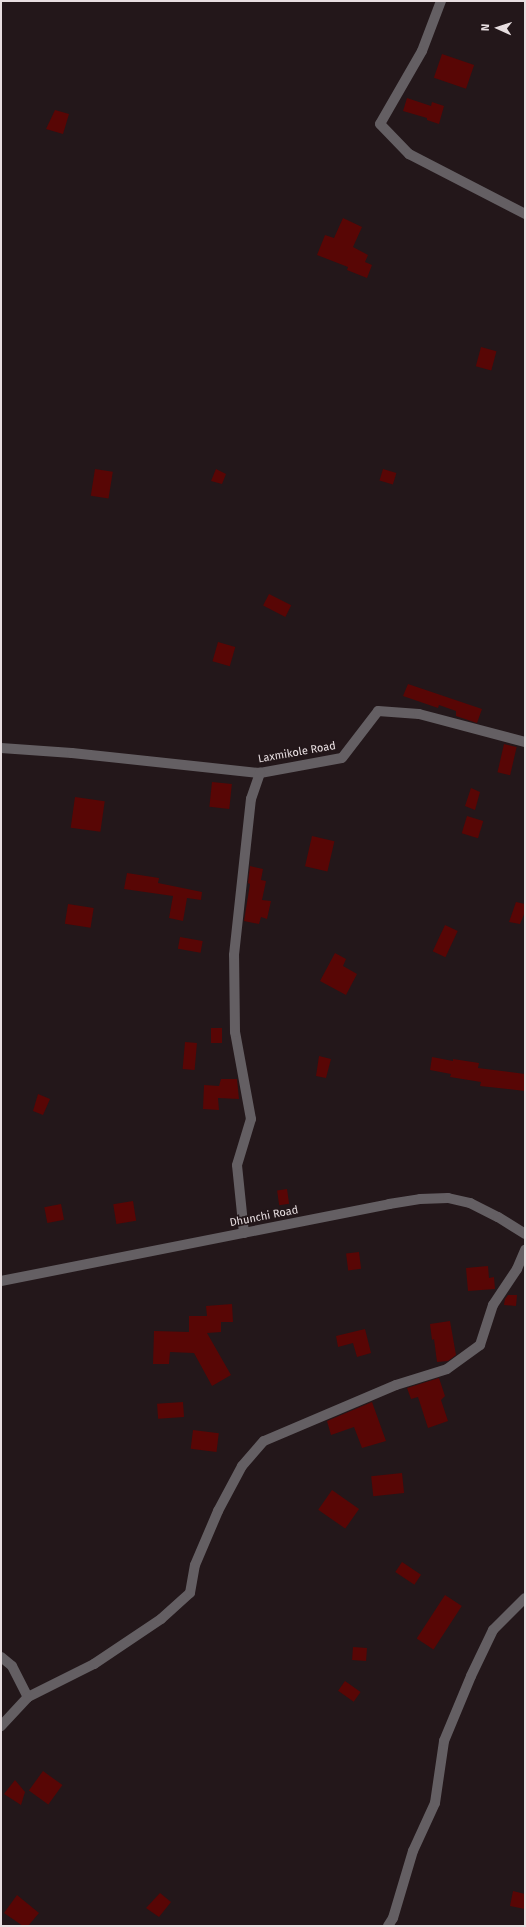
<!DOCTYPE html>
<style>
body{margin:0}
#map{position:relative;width:526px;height:1927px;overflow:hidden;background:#23171a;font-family:"Fira Sans",sans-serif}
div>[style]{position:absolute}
.building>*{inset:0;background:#580605;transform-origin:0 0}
.minor>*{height:10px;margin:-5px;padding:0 5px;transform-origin:5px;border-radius:5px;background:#645f63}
span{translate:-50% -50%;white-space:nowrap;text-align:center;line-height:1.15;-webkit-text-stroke:3.5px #23171a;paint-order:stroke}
.street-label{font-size:11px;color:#e7dee0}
.frame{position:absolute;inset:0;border:2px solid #e7dee0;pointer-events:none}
.north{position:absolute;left:478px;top:8px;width:40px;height:40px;-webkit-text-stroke:3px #23171a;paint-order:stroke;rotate:273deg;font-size:11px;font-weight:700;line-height:16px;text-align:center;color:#e7dee0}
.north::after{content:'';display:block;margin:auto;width:14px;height:18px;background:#e7dee0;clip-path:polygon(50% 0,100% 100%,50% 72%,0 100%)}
</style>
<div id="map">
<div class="building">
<i style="left:442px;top:54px;width:34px;height:25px;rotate:19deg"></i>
<i style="clip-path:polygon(407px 98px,431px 106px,432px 102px,444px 106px,439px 124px,427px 120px,427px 118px,403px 111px)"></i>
<i style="clip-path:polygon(55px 110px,69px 114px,63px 134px,46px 129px)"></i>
<i style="clip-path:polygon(343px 218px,362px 227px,353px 247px,368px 255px,365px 262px,372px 265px,367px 278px,347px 270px,348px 267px,317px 255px,325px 235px,334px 238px)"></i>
<i style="left:481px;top:347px;width:16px;height:20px;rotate:15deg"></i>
<i style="left:95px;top:469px;width:18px;height:27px;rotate:9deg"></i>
<i style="clip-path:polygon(216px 469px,226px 474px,222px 484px,211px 481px)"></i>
<i style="left:383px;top:469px;width:14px;height:12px;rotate:17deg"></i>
<i style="left:269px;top:594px;width:25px;height:13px;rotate:27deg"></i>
<i style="left:218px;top:642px;width:18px;height:20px;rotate:16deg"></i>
<i style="clip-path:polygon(408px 684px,482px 709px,477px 723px,456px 716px,456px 711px,439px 705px,438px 708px,403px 696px)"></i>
<i style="left:504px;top:744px;width:13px;height:29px;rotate:13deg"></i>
<i style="left:212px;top:782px;width:20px;height:25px;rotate:6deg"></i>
<i style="clip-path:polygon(471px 788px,480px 792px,475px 810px,465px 806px)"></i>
<i style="left:75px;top:797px;width:30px;height:31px;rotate:8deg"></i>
<i style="left:467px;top:816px;width:17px;height:18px;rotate:17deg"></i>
<i style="left:312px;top:836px;width:23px;height:31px;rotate:13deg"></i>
<i style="clip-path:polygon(250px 866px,263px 869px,261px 880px,266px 881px,262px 900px,271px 901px,267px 919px,261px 917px,259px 924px,244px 921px,250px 884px,248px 883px)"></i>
<i style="clip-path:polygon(127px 873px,159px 878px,158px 883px,202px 892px,201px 900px,187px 898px,183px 921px,169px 918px,173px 896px,124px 889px)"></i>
<i style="clip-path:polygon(516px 902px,525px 904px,525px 912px,520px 924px,509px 922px)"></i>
<i style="left:68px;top:904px;width:26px;height:20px;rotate:9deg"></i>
<i style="left:445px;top:925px;width:14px;height:29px;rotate:25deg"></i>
<i style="left:180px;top:937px;width:23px;height:12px;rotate:10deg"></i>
<i style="clip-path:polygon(335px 953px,346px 959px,343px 966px,357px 974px,346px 995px,320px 981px)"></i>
<i style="left:211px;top:1028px;width:11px;height:15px"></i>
<i style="left:185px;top:1042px;width:12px;height:27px;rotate:5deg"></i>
<i style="clip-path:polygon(319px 1056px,331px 1059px,326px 1078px,316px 1076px)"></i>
<i style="clip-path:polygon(432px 1057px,453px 1061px,453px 1059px,479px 1063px,478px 1068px,525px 1074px,525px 1091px,480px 1086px,481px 1082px,450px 1077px,451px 1074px,430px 1070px)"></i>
<i style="clip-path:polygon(221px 1079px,237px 1079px,239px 1099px,218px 1098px,219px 1110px,203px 1109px,204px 1085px,219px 1086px)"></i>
<i style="clip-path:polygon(38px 1094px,50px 1099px,43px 1115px,33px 1111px)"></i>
<i style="left:287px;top:1189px;width:15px;height:10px;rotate:82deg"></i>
<i style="left:133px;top:1201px;width:20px;height:20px;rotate:81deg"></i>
<i style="left:61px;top:1204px;width:16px;height:17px;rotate:79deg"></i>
<i style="left:359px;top:1252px;width:17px;height:13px;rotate:83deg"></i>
<i style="clip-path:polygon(488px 1266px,489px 1278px,494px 1277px,495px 1289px,468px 1291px,466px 1268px)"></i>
<i style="clip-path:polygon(508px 1295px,517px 1295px,516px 1306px,504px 1305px,505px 1299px)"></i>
<i style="clip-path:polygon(232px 1304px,233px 1322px,221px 1322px,221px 1332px,207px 1333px,231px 1375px,212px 1386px,194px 1353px,170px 1352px,169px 1364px,153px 1364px,154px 1331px,189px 1332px,189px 1316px,207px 1316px,206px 1306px)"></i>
<i style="clip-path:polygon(450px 1321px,456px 1355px,448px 1361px,437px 1362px,434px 1339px,432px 1340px,430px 1324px)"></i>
<i style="clip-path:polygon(365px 1329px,371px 1353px,357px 1357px,353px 1343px,338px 1347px,336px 1336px)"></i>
<i style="clip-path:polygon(439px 1378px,445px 1396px,441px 1400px,448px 1421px,428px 1428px,418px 1397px,411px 1399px,407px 1388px)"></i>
<i style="left:183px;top:1402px;width:15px;height:26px;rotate:86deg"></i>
<i style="clip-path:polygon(372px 1402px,386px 1441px,362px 1448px,354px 1427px,331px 1435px,327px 1421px)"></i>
<i style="left:193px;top:1430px;width:26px;height:19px;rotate:7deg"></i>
<i style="left:402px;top:1473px;width:20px;height:31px;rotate:84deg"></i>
<i style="left:332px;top:1490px;width:33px;height:24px;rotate:35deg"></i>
<i style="left:402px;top:1562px;width:23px;height:12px;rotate:34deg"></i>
<i style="left:445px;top:1595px;width:20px;height:52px;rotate:33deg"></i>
<i style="left:353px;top:1647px;width:14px;height:13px;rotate:4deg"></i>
<i style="left:345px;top:1681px;width:19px;height:12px;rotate:35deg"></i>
<i style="left:43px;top:1771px;width:24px;height:24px;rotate:36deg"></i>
<i style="clip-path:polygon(15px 1780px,25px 1792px,21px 1805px,4px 1794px)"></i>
<i style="clip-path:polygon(513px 1891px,525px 1894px,525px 1909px,510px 1906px)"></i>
<i style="clip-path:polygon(160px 1893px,171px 1902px,159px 1917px,146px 1908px)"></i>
<i style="clip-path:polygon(17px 1895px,39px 1913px,28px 1926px,23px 1926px,4px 1913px)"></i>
</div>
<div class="minor">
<i style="left:441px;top:1px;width:53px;rotate:110.8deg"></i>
<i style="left:422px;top:51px;width:84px;rotate:119.9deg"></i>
<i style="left:380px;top:124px;width:42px;rotate:46deg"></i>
<i style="left:409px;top:154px;width:131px;rotate:27.3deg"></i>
<i style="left:1px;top:748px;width:71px;rotate:4deg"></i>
<i style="left:72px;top:753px;width:189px;rotate:6.1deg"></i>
<i style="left:260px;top:773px;width:83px;rotate:-10.4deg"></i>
<i style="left:342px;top:758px;width:59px;rotate:-52.5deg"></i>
<i style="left:378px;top:711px;width:41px;rotate:4.2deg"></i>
<i style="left:419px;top:714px;width:110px;rotate:14.8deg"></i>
<i style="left:244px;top:1233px;width:68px;rotate:-95.9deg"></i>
<i style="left:237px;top:1165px;width:48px;rotate:-73.1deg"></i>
<i style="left:251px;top:1119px;width:88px;rotate:-100.4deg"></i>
<i style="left:235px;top:1032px;width:77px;rotate:-90.7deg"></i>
<i style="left:234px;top:955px;width:157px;rotate:-83.8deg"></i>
<i style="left:251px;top:799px;width:28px;rotate:-71deg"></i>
<i style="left:1px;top:1281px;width:396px;rotate:-11.2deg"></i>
<i style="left:389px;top:1204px;width:31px;rotate:-9deg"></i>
<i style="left:420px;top:1199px;width:28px;rotate:-2deg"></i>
<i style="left:448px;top:1198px;width:23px;rotate:13deg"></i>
<i style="left:470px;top:1203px;width:31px;rotate:27deg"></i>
<i style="left:498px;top:1217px;width:32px;rotate:32deg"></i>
<i style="left:1px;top:1657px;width:14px;rotate:39deg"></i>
<i style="left:12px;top:1666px;width:35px;rotate:63deg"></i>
<i style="left:28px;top:1697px;width:40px;rotate:133deg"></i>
<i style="left:28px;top:1697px;width:74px;rotate:-26.6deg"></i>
<i style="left:94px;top:1664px;width:81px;rotate:-33.9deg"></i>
<i style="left:161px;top:1619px;width:39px;rotate:-42deg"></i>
<i style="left:190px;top:1593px;width:28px;rotate:-80deg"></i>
<i style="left:195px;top:1565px;width:59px;rotate:-66.9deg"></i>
<i style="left:218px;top:1511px;width:51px;rotate:-61.9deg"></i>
<i style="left:242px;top:1466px;width:33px;rotate:-49deg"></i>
<i style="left:264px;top:1441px;width:143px;rotate:-23deg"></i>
<i style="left:396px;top:1385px;width:53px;rotate:-17.4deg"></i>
<i style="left:447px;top:1369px;width:41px;rotate:-36deg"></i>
<i style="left:480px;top:1345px;width:42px;rotate:-72deg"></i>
<i style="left:493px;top:1305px;width:43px;rotate:-56.3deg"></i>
<i style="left:517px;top:1269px;width:21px;rotate:-67deg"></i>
<i style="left:388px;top:1926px;width:9px;rotate:-58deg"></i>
<i style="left:393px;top:1918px;width:70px;rotate:-73.4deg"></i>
<i style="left:413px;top:1851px;width:53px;rotate:-65.4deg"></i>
<i style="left:435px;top:1803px;width:63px;rotate:-81.7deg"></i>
<i style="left:444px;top:1741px;width:70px;rotate:-67.4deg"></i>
<i style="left:471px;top:1676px;width:51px;rotate:-64.4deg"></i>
<i style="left:493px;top:1630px;width:45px;rotate:-45deg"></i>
</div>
<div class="street-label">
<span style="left:297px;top:753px;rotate:-10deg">Laxmikole Road</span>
<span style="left:264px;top:1217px;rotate:-11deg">Dhunchi Road</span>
</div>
<div class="frame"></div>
<div class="north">N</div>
</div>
